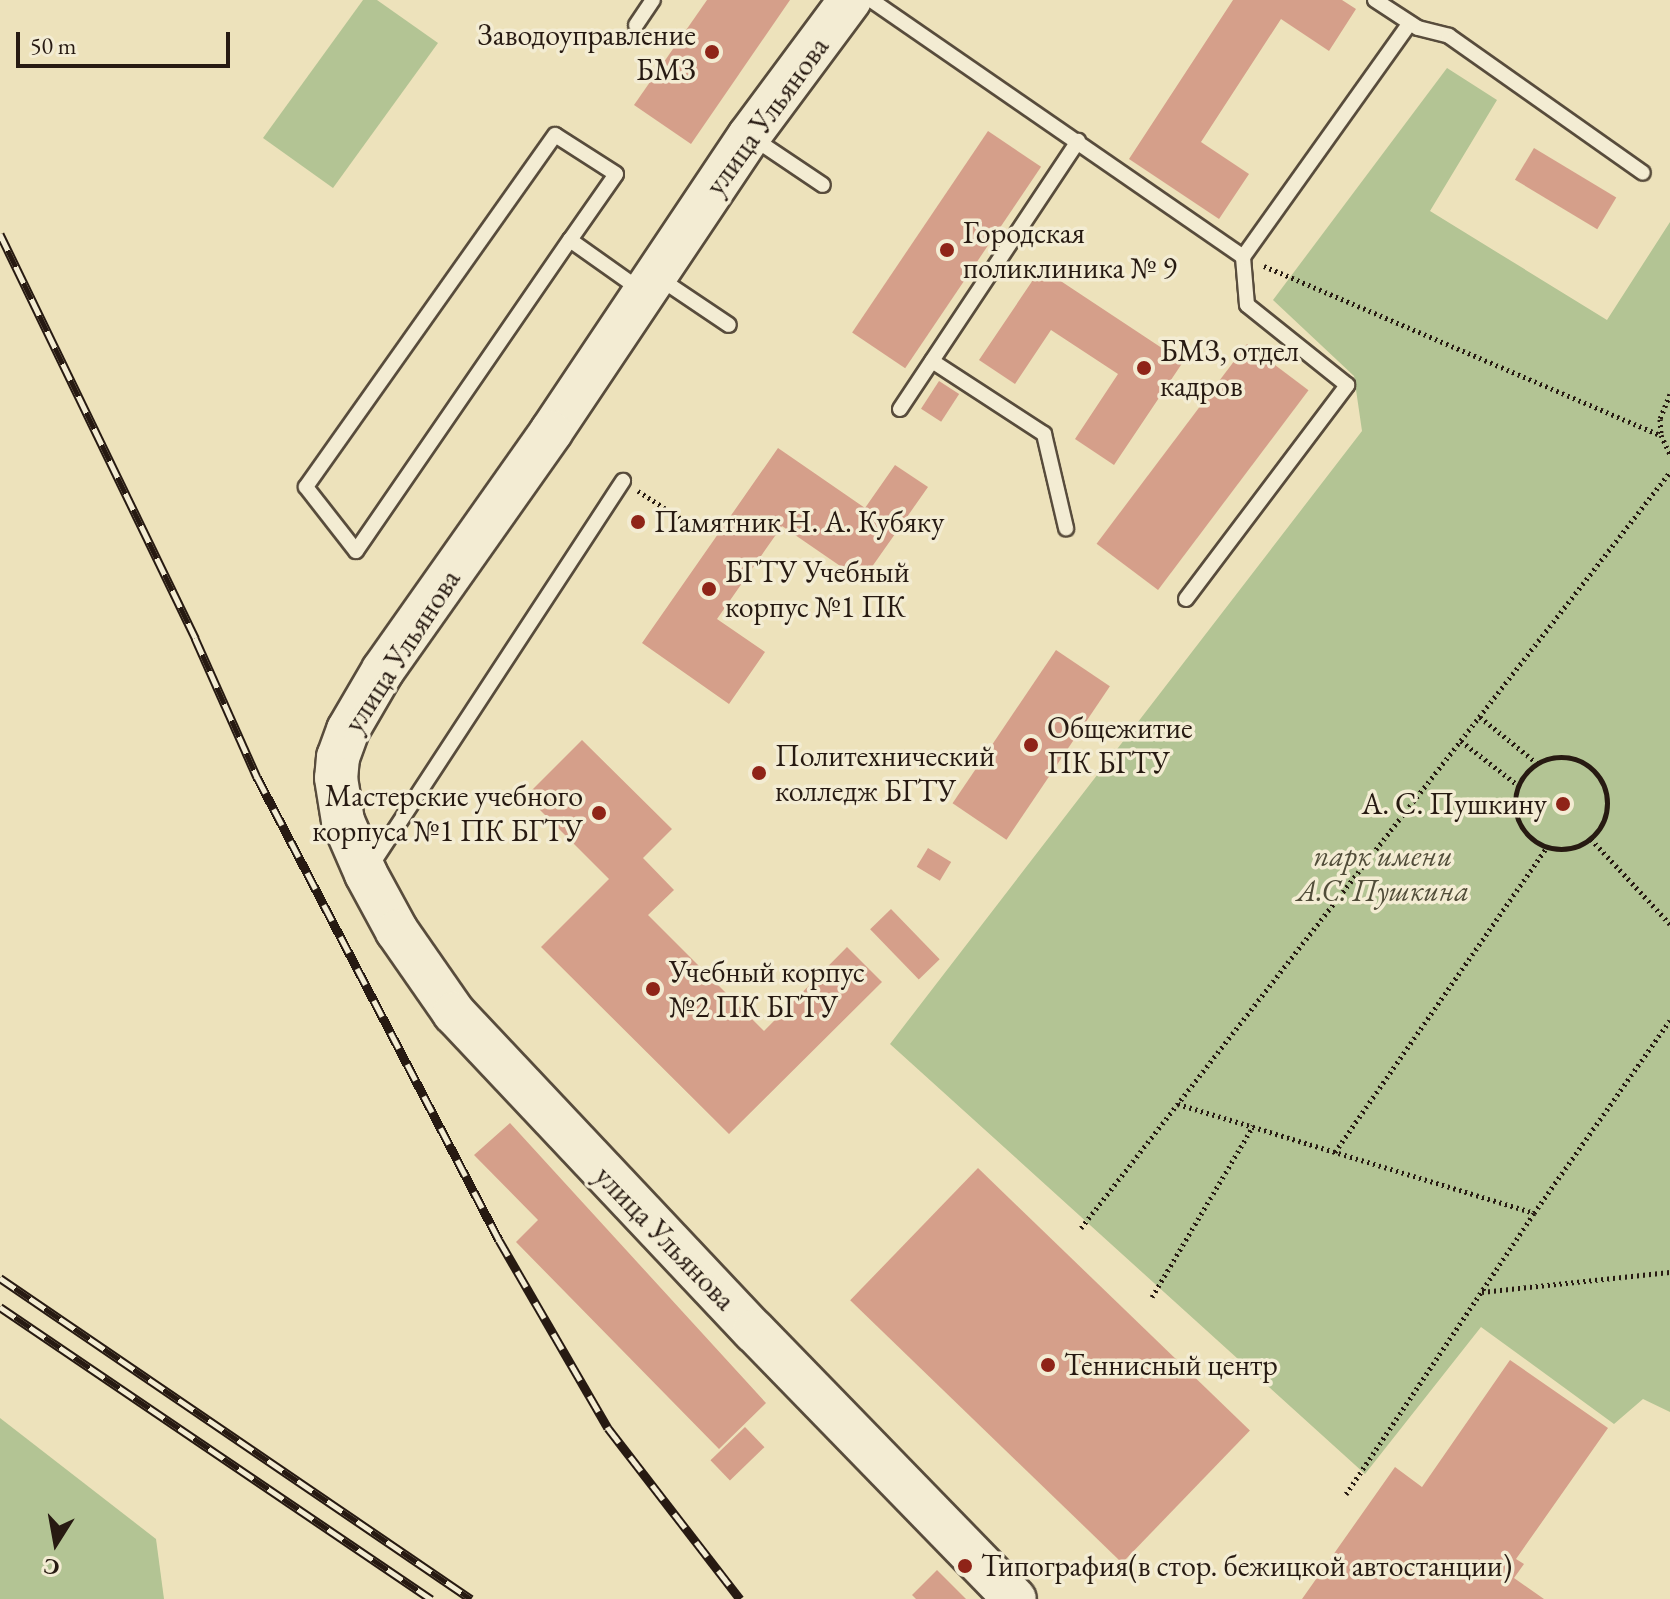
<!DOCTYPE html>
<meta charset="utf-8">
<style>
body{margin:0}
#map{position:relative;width:1670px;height:1599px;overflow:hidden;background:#ede2bb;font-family:"EB Garamond",serif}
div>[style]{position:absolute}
.green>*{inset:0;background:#b3c494}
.building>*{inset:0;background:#d59f8a;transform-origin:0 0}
.path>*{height:5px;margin-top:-2.5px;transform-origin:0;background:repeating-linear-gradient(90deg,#271a12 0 2px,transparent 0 6px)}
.path>.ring{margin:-2.5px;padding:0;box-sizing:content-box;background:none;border:5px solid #271a12;border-radius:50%}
.roads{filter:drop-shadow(2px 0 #584c3c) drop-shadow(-2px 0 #584c3c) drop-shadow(0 2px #584c3c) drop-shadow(0 -2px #584c3c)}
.lane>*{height:14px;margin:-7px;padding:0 7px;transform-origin:7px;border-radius:7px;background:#f3ecd3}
.secondary>*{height:42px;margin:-21px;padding:0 21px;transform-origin:21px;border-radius:21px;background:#f3ecd3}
.rail>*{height:9px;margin-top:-4.5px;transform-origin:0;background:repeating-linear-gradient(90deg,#f3ecd3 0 18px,#271a12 0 36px);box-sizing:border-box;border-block:2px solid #271a12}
.dots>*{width:22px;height:22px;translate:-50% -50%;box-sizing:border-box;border:4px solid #f3ecd3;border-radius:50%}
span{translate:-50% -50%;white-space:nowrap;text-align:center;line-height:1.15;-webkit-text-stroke:7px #f3ecd3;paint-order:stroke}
.poi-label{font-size:30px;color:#271a12}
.right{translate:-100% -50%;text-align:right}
.left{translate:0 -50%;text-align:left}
.street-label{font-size:30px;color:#271a12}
.park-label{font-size:30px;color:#514d39;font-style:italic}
.north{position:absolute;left:16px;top:1503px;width:80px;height:80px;-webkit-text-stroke:6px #f3ecd3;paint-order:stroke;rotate:191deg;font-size:22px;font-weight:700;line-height:32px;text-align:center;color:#271a12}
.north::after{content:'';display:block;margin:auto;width:28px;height:36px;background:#271a12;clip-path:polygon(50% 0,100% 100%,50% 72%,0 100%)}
.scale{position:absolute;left:16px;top:32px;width:214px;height:36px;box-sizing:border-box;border:4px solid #271a12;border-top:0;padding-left:10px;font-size:24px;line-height:28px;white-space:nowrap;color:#271a12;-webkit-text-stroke:6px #f3ecd3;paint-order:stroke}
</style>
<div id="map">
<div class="green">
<i style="clip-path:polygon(363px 0,377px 0,438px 43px,333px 188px,263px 138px)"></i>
<i style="clip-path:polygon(1447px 68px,1497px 100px,1430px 211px,1607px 320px,1670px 222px,1670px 1412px,1643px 1399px,1614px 1424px,1481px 1327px,1365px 1474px,890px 1044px,1362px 431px,1354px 376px,1273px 300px)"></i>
<i style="clip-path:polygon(0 1418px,156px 1539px,164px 1599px,0 1599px)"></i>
</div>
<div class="building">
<i style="clip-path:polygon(707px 0,790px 0,691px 144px,634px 105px)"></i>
<i style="clip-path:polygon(1233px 0,1342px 0,1356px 9px,1329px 51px,1281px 19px,1201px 142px,1249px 174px,1219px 219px,1129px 159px)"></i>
<i style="left:988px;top:131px;width:64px;height:243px;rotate:34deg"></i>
<i style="left:1534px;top:148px;width:96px;height:37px;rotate:31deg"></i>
<i style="clip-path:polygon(1041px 268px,1183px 362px,1114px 465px,1075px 439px,1118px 374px,1051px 330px,1015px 384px,979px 360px)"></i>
<i style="left:1247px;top:344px;width:77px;height:250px;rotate:37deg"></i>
<i style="left:939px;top:381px;width:24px;height:33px;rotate:33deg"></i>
<i style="clip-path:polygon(778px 448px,865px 508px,895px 465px,928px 487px,862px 581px,782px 526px,717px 619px,765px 652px,729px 704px,642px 643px)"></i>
<i style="left:1056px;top:650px;width:65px;height:185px;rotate:34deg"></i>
<i style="clip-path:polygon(582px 740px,672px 829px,643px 858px,674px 890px,648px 915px,764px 1031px,847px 947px,882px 982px,729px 1134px,541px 947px,609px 879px,526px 796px)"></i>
<i style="left:928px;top:848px;width:27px;height:22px;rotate:31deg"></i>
<i style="left:891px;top:909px;width:70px;height:29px;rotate:46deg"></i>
<i style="clip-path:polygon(510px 1123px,766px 1403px,719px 1449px,516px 1242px,538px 1220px,474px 1155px)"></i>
<i style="left:978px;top:1168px;width:378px;height:184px;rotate:44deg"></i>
<i style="clip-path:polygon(1510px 1360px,1608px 1428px,1516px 1559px,1524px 1564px,1514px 1578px,1544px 1599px,1302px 1599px,1395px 1467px,1422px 1487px)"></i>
<i style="left:745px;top:1427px;width:28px;height:48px;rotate:46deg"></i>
<i style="clip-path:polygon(937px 1570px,966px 1599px,916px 1599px,912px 1595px)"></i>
</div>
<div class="path">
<i style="left:1264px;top:266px;width:431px;rotate:23.1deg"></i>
<i style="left:1670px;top:394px;width:27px;rotate:112deg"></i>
<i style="left:1660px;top:419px;width:16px;rotate:86deg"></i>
<i style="left:1661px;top:435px;width:21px;rotate:65deg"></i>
<i style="left:638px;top:491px;width:76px;rotate:32.6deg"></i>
<i style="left:1480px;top:717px;width:75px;rotate:39deg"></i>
<i style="left:1461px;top:741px;width:73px;rotate:37.8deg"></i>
<i class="ring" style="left:1515px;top:757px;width:87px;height:87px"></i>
<i style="left:1591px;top:839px;width:116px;rotate:47.1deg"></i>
<i style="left:1178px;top:1104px;width:372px;rotate:17deg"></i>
<i style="left:1335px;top:1152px;width:371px;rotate:-55.2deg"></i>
<i style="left:1081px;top:1228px;width:958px;rotate:-52.08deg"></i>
<i style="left:1482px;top:1292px;width:189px;rotate:-6.1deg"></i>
<i style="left:1152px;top:1297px;width:199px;rotate:-59.4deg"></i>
<i style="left:1346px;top:1494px;width:338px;rotate:-56.2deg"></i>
<i style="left:1534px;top:1213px;width:236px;rotate:-54.8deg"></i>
</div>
<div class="roads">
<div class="lane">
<i style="left:871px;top:0;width:452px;rotate:34.6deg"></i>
<i style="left:1375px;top:0;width:51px;rotate:33.1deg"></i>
<i style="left:1418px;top:28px;width:32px;rotate:14deg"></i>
<i style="left:1449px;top:36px;width:237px;rotate:35.2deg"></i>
<i style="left:636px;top:25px;width:30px;rotate:-56deg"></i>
<i style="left:753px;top:138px;width:84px;rotate:33.9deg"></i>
<i style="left:570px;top:240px;width:80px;rotate:-55.1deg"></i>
<i style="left:616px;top:174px;width:72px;rotate:-147.4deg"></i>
<i style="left:555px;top:135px;width:431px;rotate:125.3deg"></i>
<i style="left:306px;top:487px;width:81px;rotate:52deg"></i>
<i style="left:356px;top:551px;width:378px;rotate:-55.5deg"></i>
<i style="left:570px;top:240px;width:88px;rotate:35.3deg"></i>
<i style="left:659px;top:278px;width:84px;rotate:33.9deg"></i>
<i style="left:932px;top:361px;width:134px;rotate:33.1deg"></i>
<i style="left:1044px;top:434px;width:97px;rotate:76.8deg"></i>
<i style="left:900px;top:409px;width:322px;rotate:-56.4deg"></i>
<i style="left:1186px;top:599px;width:268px;rotate:-53deg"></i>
<i style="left:1347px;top:385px;width:128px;rotate:-141.3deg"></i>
<i style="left:1247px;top:305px;width:48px;rotate:-94.8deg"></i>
<i style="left:1243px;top:257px;width:287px;rotate:-54.5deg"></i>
<i style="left:369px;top:869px;width:464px;rotate:-56.8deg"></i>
</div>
<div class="secondary">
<i style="left:850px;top:0;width:169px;rotate:126.6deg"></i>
<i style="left:749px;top:136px;width:356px;rotate:123.8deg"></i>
<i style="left:551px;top:432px;width:291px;rotate:125.2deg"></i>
<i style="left:383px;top:670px;width:69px;rotate:120.3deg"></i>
<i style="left:348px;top:730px;width:29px;rotate:110deg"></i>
<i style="left:338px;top:757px;width:21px;rotate:95deg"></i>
<i style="left:336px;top:778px;width:44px;rotate:80.8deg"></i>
<i style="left:343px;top:821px;width:58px;rotate:66.5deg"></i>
<i style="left:366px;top:874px;width:65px;rotate:61.5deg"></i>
<i style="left:397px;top:931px;width:100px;rotate:55.2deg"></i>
<i style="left:454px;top:1013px;width:437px;rotate:46.7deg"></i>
<i style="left:754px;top:1331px;width:374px;rotate:45.8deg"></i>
</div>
</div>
<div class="rail">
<i style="left:0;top:234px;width:449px;rotate:64.2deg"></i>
<i style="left:195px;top:638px;width:152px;rotate:66deg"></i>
<i style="left:257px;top:777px;width:522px;rotate:62.4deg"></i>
<i style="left:499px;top:1240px;width:217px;rotate:59.9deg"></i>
<i style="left:608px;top:1428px;width:216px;rotate:52.3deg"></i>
<i style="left:0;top:1278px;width:570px;rotate:34.28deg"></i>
<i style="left:0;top:1307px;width:521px;rotate:34.12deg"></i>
</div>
<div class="dots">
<i style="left:712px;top:52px;background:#8f2418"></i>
<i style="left:947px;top:250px;background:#8f2418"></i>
<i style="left:1144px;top:368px;background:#8f2418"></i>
<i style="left:638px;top:522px;background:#8f2418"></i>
<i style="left:709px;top:589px;background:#8f2418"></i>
<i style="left:1031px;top:745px;background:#8f2418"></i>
<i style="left:759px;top:773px;background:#8f2418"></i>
<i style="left:1563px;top:804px;background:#8f2418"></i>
<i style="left:599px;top:813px;background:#8f2418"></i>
<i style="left:653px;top:989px;background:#8f2418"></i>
<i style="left:1048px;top:1365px;background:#8f2418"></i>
<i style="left:965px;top:1566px;background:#8f2418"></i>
</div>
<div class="poi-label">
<span class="right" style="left:696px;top:52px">Заводоуправление<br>БМЗ</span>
<span class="left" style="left:963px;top:250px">Городская<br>поликлиника № 9</span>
<span class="left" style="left:1160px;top:368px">БМЗ, отдел<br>кадров</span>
<span class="left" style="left:654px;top:522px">Памятник Н. А. Кубяку</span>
<span class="left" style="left:725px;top:589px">БГТУ Учебный<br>корпус №1 ПК</span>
<span class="left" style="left:1047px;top:745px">Общежитие<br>ПК БГТУ</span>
<span class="left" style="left:775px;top:773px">Политехнический<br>колледж БГТУ</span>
<span class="right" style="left:583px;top:813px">Мастерские учебного<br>корпуса №1 ПК БГТУ</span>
<span class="right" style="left:1547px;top:804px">А. С. Пушкину</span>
<span class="left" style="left:669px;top:989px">Учебный корпус<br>№2 ПК БГТУ</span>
<span class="left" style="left:1064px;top:1365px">Теннисный центр</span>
<span class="left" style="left:981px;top:1566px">Типография(в стор. бежицкой автостанции)</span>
</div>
<div class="street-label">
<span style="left:767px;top:116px;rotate:-54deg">улица Ульянова</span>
<span style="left:402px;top:651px;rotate:-57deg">улица Ульянова</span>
<span style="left:665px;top:1238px;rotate:46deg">улица Ульянова</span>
</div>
<div class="park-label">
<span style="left:1383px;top:873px">парк имени<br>А.С. Пушкина</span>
</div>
<div class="north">С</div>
<div class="scale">50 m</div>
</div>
